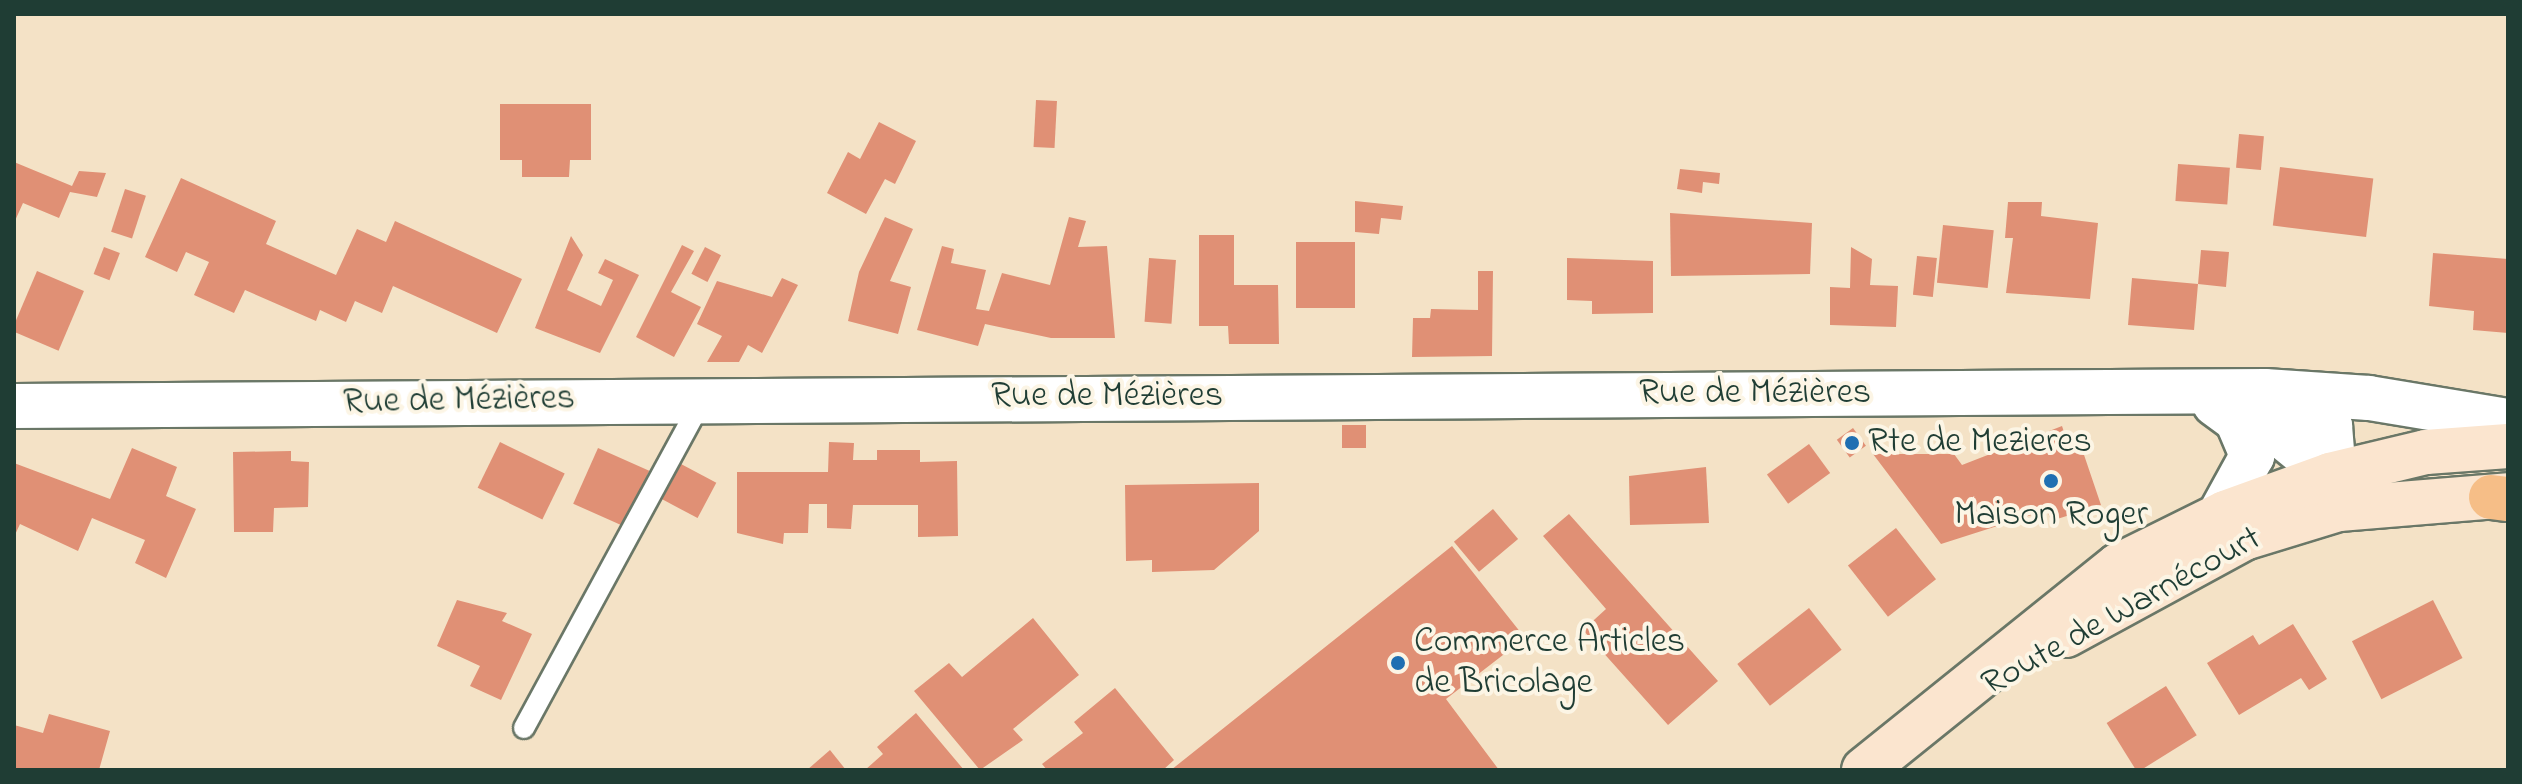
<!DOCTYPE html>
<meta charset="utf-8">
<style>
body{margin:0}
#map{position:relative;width:2522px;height:784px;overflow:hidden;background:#f4e2c6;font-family:"Indie Flower",sans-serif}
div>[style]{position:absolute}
.building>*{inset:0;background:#e09075;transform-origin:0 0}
.roads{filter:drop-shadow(2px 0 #6a7767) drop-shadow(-2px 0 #6a7767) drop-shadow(0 2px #6a7767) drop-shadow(0 -2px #6a7767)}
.service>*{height:20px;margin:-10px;padding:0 10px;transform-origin:10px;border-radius:10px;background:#fff}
.tertiary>*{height:44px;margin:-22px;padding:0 22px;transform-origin:22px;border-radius:22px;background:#fff}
.secondary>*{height:44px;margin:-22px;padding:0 22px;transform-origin:22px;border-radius:22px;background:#fbe5cf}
.trunk>*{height:44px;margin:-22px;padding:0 22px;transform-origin:22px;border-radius:22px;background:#f6be87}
.dots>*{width:22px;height:22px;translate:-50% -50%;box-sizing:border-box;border:4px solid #fcf5e5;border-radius:50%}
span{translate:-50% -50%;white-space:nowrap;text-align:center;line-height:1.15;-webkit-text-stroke:8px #fcf5e5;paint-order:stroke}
.street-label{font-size:36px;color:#1f3d34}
.poi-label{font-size:36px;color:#1f3d34}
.left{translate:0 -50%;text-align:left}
.frame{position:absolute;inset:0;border:16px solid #1f3d34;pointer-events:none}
</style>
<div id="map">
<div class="building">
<i style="left:1036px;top:100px;width:21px;height:47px;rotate:3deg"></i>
<i style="clip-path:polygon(500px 104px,591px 104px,591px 160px,570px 160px,569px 177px,522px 177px,522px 160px,500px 160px)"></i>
<i style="clip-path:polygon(879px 122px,916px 141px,895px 184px,885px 179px,866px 214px,827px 193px,848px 152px,860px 159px)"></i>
<i style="left:2239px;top:134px;width:25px;height:34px;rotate:5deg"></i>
<i style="clip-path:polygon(14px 162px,72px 186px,79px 171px,106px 173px,97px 197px,70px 192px,59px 218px,23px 203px,14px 223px)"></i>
<i style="left:2178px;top:164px;width:52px;height:37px;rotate:4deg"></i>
<i style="left:2280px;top:167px;width:94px;height:59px;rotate:7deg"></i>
<i style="clip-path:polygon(1680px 169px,1720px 173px,1719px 184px,1703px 182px,1702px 193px,1677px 189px)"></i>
<i style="clip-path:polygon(181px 178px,276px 221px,266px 244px,336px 275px,357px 229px,386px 242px,395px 221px,522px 279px,497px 333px,393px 286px,382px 313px,355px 301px,346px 322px,320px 310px,316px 321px,245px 290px,234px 313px,194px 295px,209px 262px,186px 252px,177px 272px,145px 257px)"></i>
<i style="left:125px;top:189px;width:22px;height:45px;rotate:18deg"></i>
<i style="clip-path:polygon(1355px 201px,1403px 206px,1401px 220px,1381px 218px,1379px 234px,1355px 232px)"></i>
<i style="clip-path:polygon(2008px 202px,2042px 202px,2041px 216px,2098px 223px,2090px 299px,2006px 293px,2013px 238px,2005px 238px)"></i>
<i style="clip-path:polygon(1670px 213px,1812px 223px,1810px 274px,1671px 276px)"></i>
<i style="clip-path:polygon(885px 217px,913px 229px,890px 281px,911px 287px,898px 334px,848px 321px,859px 272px)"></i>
<i style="clip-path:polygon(1069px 217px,1086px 221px,1078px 247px,1107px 246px,1115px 338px,1051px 338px,985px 324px,978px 346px,917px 330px,942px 246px,954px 249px,951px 263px,986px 270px,976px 309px,989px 311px,1002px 273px,1050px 285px)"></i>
<i style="left:1943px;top:225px;width:51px;height:58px;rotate:6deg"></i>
<i style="clip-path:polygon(1199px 235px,1234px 235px,1234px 285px,1278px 285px,1279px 344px,1229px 344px,1228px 326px,1199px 326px)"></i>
<i style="clip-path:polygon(571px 236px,583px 255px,567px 290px,601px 306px,613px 280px,598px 273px,605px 259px,639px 275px,600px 353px,535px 328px)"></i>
<i style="left:1296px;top:242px;width:59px;height:66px"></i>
<i style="clip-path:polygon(682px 245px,694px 251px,671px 292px,701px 307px,674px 357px,636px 337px)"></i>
<i style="left:104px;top:247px;width:17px;height:29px;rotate:21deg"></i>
<i style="left:705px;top:247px;width:18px;height:30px;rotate:27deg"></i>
<i style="clip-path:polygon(1851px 247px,1872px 259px,1870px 285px,1898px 286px,1896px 327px,1830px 325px,1830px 287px,1850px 288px)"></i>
<i style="clip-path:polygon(2201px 250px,2229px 252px,2226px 287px,2198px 284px,2194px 330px,2128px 325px,2132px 278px,2198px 284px)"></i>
<i style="clip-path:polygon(2433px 253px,2508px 259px,2508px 333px,2473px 330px,2474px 311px,2429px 306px)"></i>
<i style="left:1917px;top:256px;width:20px;height:39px;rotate:6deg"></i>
<i style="left:1149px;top:258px;width:27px;height:64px;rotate:4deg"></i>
<i style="clip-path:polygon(1567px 258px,1653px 261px,1653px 313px,1592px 314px,1592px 301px,1567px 300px)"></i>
<i style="left:37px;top:271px;width:51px;height:65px;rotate:23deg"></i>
<i style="clip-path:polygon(1478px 271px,1493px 271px,1492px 356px,1412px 357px,1413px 318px,1430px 318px,1431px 309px,1478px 310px)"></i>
<i style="clip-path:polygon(782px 278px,798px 285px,762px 353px,748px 345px,739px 362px,707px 362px,722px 336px,697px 324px,717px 281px,772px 297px)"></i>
<i style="left:1366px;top:425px;width:23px;height:24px;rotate:90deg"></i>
<i style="clip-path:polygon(2062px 426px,2070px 450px,2081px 446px,2101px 505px,2051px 521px,2047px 510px,1941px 544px,1873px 454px,1954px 454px,1962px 465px)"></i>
<i style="left:1853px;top:428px;width:22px;height:20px;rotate:54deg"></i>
<i style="left:500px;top:442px;width:72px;height:51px;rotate:26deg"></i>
<i style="clip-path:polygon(829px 442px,854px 443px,853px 460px,877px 460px,877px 450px,920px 450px,920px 462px,957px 461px,958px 536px,918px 537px,918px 505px,853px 505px,851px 529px,827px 528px,827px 504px,809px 504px,808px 533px,784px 533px,783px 544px,737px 533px,737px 472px,828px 472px)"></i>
<i style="left:1809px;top:444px;width:36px;height:52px;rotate:54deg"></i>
<i style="clip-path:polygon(132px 448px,177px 467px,166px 496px,196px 509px,166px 578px,135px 563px,145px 540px,92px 518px,78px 551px,20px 524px,14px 537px,14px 463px,110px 499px)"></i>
<i style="left:598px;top:448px;width:56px;height:61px;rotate:24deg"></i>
<i style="clip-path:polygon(291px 451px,291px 461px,309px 462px,308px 507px,274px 508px,273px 532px,234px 532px,233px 452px)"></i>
<i style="left:681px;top:464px;width:40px;height:40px;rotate:28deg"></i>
<i style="clip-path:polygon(1706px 467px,1709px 523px,1630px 525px,1629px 476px)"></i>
<i style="clip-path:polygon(1259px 483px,1259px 531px,1214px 570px,1152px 572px,1152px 560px,1126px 561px,1125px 485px)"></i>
<i style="left:1493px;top:509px;width:39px;height:51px;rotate:50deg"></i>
<i style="clip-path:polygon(1569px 514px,1718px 681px,1668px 725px,1583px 630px,1606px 609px,1543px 536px)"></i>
<i style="left:1896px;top:528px;width:65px;height:61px;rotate:52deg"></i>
<i style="clip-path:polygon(1452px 546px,1525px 638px,1446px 699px,1499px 770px,1171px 770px)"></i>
<i style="clip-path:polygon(457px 600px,507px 613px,502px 621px,532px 634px,501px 700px,470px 686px,480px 666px,437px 646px)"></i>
<i style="left:2433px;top:600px;width:65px;height:91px;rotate:63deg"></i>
<i style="left:1809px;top:608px;width:53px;height:91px;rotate:52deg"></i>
<i style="clip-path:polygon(1033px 618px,1079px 675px,1013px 729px,1023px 740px,980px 770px,914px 691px,949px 663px,962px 677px)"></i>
<i style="clip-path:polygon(2293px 624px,2327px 679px,2309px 690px,2301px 678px,2239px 715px,2207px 663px,2253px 635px,2259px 645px)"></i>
<i style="left:2166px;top:686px;width:58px;height:70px;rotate:58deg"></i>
<i style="clip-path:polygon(1115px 688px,1174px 760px,1163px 770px,1047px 770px,1042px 764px,1083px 733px,1074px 722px)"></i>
<i style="clip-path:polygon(916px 713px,964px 770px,865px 770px,883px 754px,877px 747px)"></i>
<i style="clip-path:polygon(49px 714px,110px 731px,99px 770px,14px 770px,14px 725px,43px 733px)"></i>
<i style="clip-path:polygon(830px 750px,846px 770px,807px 770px)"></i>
</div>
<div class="roads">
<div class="service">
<i style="left:524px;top:728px;width:375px;rotate:-61.5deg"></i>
</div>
<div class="tertiary">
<i style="left:2279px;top:393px;width:61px;rotate:32.9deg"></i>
<i style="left:2330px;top:426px;width:73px;rotate:85.3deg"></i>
<i style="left:2210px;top:397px;width:62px;rotate:24.9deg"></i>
<i style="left:2266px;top:423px;width:82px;rotate:39.1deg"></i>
<i style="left:2215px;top:404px;width:27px;rotate:36deg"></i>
<i style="left:2237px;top:420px;width:39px;rotate:67deg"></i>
<i style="left:2252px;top:456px;width:68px;rotate:118.8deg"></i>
<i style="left:14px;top:406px;width:2251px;rotate:-0.38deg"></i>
<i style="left:2265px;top:391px;width:104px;rotate:3.9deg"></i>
<i style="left:2369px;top:398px;width:141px;rotate:9.4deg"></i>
</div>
<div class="secondary">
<i style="left:2066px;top:635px;width:203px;rotate:-28.6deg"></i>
<i style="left:2244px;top:538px;width:99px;rotate:-17deg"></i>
<i style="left:2339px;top:509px;width:170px;rotate:-4.7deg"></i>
<i style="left:1864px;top:770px;width:326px;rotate:-38.8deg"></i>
<i style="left:2118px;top:566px;width:119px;rotate:-26.4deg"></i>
<i style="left:2225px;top:513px;width:112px;rotate:-19.9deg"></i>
<i style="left:2330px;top:475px;width:99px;rotate:-13.5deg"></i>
<i style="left:2426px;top:452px;width:82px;rotate:-4.2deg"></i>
</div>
<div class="trunk">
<i style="left:2491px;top:497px;width:17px;rotate:7deg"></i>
</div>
</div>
<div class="dots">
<i style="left:1852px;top:443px;background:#1f6fb2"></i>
<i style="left:2051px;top:481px;background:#1f6fb2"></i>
<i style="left:1398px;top:663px;background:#1f6fb2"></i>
</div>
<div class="street-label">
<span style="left:1755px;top:394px">Rue de Mézières</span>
<span style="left:1107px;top:397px">Rue de Mézières</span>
<span style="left:459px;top:401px;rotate:-1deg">Rue de Mézières</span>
<span style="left:2122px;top:612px;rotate:-29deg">Route de Warnécourt</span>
</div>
<div class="poi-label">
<span class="left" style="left:1868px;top:443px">Rte de Mezieres</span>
<span style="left:2051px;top:516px">Maison Roger</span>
<span class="left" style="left:1414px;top:663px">Commerce Articles<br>de Bricolage</span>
</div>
<div class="frame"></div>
</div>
